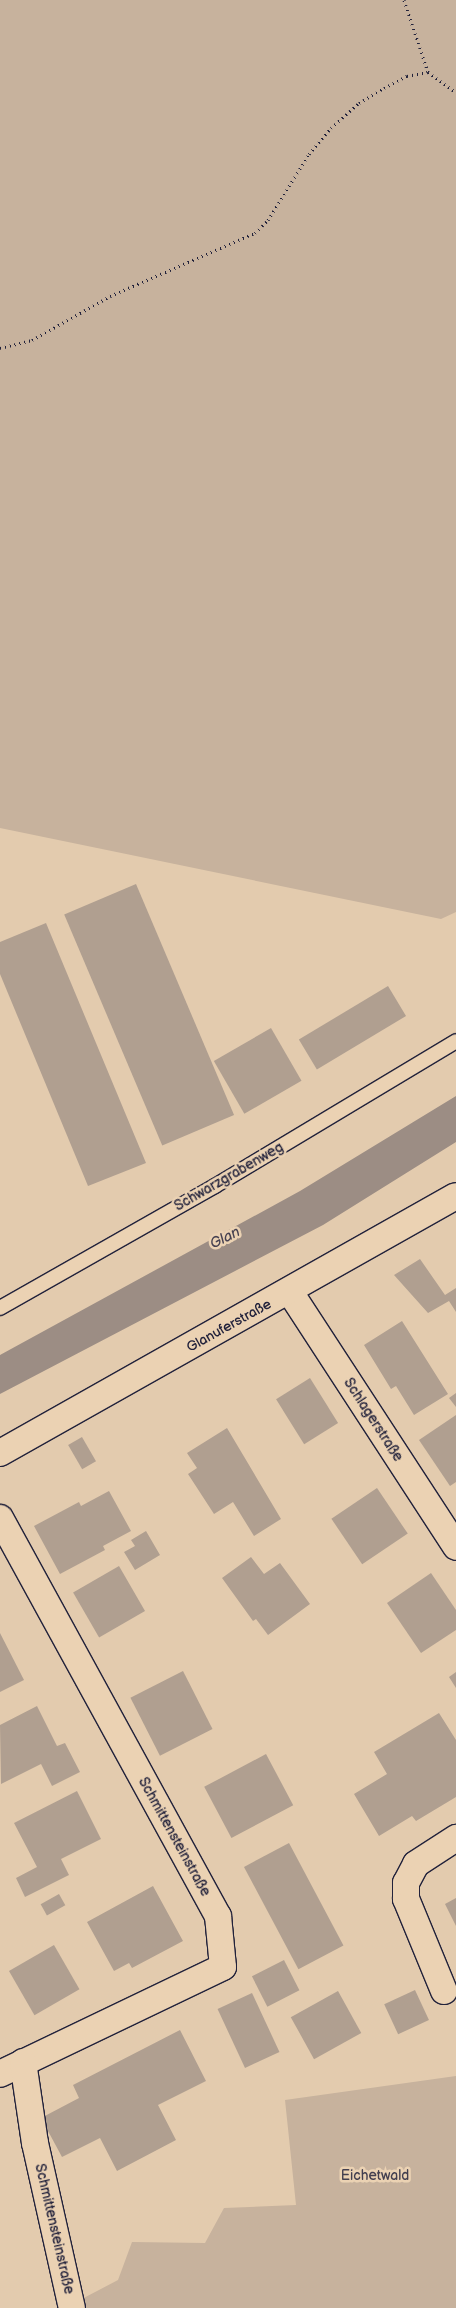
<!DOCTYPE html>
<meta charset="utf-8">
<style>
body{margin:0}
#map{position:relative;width:456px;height:2308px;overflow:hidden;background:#e3cbae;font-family:"Balsamiq Sans",sans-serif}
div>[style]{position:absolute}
.green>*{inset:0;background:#c7b29d}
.water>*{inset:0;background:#9c8d84}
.building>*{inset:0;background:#b09f90;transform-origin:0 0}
.path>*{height:3px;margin-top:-1.5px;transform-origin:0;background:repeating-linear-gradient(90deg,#22223b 0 1px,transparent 0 5px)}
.roads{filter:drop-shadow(1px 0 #22223b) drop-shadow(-1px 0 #22223b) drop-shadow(0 1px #22223b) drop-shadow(0 -1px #22223b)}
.lane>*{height:14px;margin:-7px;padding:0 7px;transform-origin:7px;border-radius:7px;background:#ebd2b3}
.street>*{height:26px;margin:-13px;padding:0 13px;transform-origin:13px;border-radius:13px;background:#ebd2b3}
span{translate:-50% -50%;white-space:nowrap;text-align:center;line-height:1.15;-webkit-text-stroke:5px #ebd2b3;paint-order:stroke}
.street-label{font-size:14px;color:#22223b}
.park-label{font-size:14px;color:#433f4f}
.water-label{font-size:15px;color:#474251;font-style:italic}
</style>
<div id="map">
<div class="green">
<i style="clip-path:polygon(0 0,456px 0,456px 912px,441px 919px,0 828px)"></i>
<i style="clip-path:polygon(456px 2076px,456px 2308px,78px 2308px,78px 2301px,118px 2280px,132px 2242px,205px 2243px,224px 2208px,296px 2205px,285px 2100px)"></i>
</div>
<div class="water">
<i style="clip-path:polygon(456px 1096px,456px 1142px,323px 1225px,0 1394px,0 1355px,300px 1191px)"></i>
</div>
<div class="building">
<i style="left:136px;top:884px;width:251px;height:78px;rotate:67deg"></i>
<i style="clip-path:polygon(46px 923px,146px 1163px,88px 1186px,0 974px,0 942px)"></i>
<i style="left:388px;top:986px;width:35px;height:104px;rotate:59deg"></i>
<i style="left:271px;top:1028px;width:61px;height:66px;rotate:60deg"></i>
<i style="clip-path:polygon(420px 1259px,445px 1295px,456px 1288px,456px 1312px,449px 1301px,428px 1313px,394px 1275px)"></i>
<i style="clip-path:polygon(402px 1321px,448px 1394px,414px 1415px,396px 1386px,391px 1389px,364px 1345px)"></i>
<i style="left:310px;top:1378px;width:53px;height:40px;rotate:58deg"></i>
<i style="clip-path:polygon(456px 1393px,456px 1407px,449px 1398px)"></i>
<i style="clip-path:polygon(456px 1415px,456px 1482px,450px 1486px,419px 1440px)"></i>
<i style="clip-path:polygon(227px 1428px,281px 1519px,254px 1536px,233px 1502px,214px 1514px,188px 1474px,197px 1468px,187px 1453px)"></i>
<i style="left:82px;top:1437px;width:28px;height:16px;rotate:60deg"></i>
<i style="left:377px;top:1488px;width:55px;height:55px;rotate:56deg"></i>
<i style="clip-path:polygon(109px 1491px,131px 1531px,103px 1546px,105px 1550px,60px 1574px,34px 1526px,79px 1502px,81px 1506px)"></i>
<i style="clip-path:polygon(146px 1531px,160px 1555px,135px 1570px,124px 1552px,135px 1546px,131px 1540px)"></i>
<i style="clip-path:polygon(251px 1557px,264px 1574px,280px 1563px,310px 1604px,268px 1635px,256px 1619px,253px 1621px,222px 1578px)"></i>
<i style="left:119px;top:1566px;width:52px;height:53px;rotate:60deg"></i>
<i style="clip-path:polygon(431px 1573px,456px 1610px,456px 1630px,421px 1653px,387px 1603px)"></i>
<i style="clip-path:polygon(0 1633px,24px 1680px,0 1692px)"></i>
<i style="left:183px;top:1671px;width:65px;height:59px;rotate:63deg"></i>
<i style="clip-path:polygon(456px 1672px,456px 1688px,449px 1677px)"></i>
<i style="clip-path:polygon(37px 1706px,57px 1746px,65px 1743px,80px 1772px,52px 1786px,41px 1764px,1px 1784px,0 1725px)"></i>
<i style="clip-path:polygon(439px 1713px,456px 1740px,456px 1797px,416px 1821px,412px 1816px,379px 1836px,354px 1794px,387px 1774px,374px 1752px)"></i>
<i style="left:266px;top:1754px;width:58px;height:70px;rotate:62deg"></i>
<i style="clip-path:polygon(77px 1791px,101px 1839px,61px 1859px,69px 1875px,25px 1897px,16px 1878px,37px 1867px,14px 1823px)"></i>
<i style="left:289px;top:1843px;width:116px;height:51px;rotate:62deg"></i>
<i style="clip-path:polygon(153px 1886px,183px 1941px,132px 1968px,129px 1963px,114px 1971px,87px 1922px)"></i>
<i style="left:59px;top:1894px;width:13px;height:21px;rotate:61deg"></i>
<i style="clip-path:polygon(456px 1898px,456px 1926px,445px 1904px)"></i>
<i style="left:54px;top:1945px;width:51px;height:52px;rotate:60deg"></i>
<i style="left:284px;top:1960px;width:34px;height:36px;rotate:63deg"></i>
<i style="left:415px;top:1990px;width:33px;height:34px;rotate:65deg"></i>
<i style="left:338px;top:1991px;width:48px;height:54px;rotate:61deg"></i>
<i style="left:252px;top:1993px;width:65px;height:38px;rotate:65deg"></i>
<i style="clip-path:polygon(180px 2030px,206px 2081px,158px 2105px,176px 2140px,117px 2171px,100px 2138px,62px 2157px,41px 2118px,79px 2098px,73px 2085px)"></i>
</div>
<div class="path">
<i style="left:404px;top:0;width:76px;rotate:71.6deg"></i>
<i style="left:0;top:348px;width:33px;rotate:-14deg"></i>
<i style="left:32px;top:340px;width:90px;rotate:-29.4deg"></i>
<i style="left:110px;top:296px;width:158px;rotate:-23.5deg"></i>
<i style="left:255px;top:233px;width:18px;rotate:-45deg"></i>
<i style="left:268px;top:220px;width:78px;rotate:-58.2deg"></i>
<i style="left:309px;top:154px;width:34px;rotate:-50deg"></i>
<i style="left:331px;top:128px;width:38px;rotate:-42deg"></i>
<i style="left:359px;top:103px;width:29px;rotate:-31deg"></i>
<i style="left:384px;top:88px;width:26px;rotate:-28deg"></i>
<i style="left:407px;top:76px;width:21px;rotate:-11deg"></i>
<i style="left:428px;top:72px;width:34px;rotate:36deg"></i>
</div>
<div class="roads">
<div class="lane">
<i style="left:0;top:1308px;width:247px;rotate:-29.6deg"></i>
<i style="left:215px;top:1186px;width:281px;rotate:-31deg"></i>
</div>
<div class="street">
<i style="left:290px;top:1292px;width:304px;rotate:56.9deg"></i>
<i style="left:0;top:1453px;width:523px;rotate:-29.41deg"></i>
<i style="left:0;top:1518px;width:454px;rotate:61.3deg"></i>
<i style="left:218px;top:1916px;width:51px;rotate:84.4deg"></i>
<i style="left:223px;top:1967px;width:247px;rotate:154.4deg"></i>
<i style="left:444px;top:1991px;width:100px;rotate:-112.4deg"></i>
<i style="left:406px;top:1899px;width:16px;rotate:-90deg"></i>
<i style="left:406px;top:1883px;width:21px;rotate:-62deg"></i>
<i style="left:416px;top:1864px;width:48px;rotate:-33deg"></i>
<i style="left:23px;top:2062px;width:82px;rotate:81.6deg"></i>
<i style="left:35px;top:2143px;width:169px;rotate:77.4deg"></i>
</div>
</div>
<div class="street-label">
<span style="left:229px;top:1177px;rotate:-30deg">Schwarzgrabenweg</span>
<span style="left:229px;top:1326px;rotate:-29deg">Glanuferstraße</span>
<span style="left:373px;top:1420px;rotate:57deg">Schlagerstraße</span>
<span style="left:174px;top:1837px;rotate:61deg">Schmittensteinstraße</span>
<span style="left:54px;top:2229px;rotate:77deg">Schmittensteinstraße</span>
</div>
<div class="park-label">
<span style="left:375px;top:2176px">Eichetwald</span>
</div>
<div class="water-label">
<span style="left:225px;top:1238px;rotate:-27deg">Glan</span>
</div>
</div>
